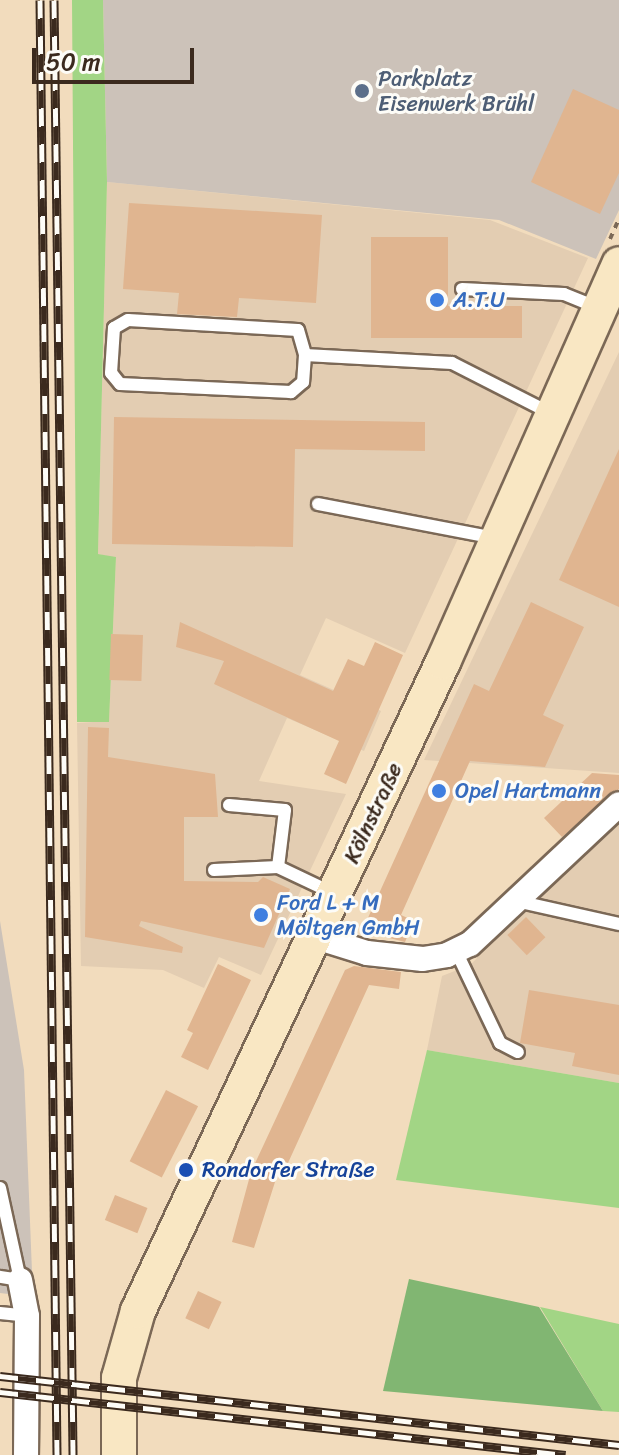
<!DOCTYPE html>
<meta charset="utf-8">
<style>
body{margin:0}
#map{position:relative;width:619px;height:1455px;overflow:hidden;background:#f2dcbd;font-family:Sriracha,sans-serif}
div>[style]{position:absolute}
.built>*{inset:0;background:#e3cdb2}
.industrial>*{inset:0;background:#ccc2b9}
.green>*{inset:0;background:#a2d585}
.forest>*{inset:0;background:#81b672}
.building>*{inset:0;background:#e0b590;transform-origin:0 0}
.path>*{height:4px;margin-top:-2px;transform-origin:0;background:repeating-linear-gradient(90deg,#7b6856 0 6px,transparent 0 12px)}
.roads{filter:drop-shadow(2px 0 #7b6856) drop-shadow(-2px 0 #7b6856) drop-shadow(0 2px #7b6856) drop-shadow(0 -2px #7b6856)}
.lane>*{height:12px;margin:-6px;padding:0 6px;transform-origin:6px;border-radius:6px;background:#fff}
.street>*{height:24px;margin:-12px;padding:0 12px;transform-origin:12px;border-radius:12px;background:#fff}
.secondary>*{height:34px;margin:-17px;padding:0 17px;transform-origin:17px;border-radius:17px;background:#f9e7c3}
.rail>*{height:9px;margin-top:-4.5px;transform-origin:0;background:repeating-linear-gradient(90deg,#fdfcf7 0 18px,#3b2a1e 0 36px);box-sizing:border-box;border-block:2px solid #3b2a1e}
.dots>*{width:22px;height:22px;translate:-50% -50%;box-sizing:border-box;border:4px solid #fdfcf7;border-radius:50%}
span{translate:-50% -50%;white-space:nowrap;text-align:center;line-height:1.15;-webkit-text-stroke:6px #fdfcf7;paint-order:stroke}
.service-label{font-size:22px;color:#4e5e75}
.left{translate:0 -50%;text-align:left}
.shop-label{font-size:22px;color:#366cbe}
.street-label{font-size:22px;color:#3b2a1e}
.transit-label{font-size:22px;color:#164399}
.scale{position:absolute;left:32px;top:48px;width:162px;height:36px;box-sizing:border-box;border:4px solid #3b2a1e;border-top:0;padding-left:10px;font-size:24px;line-height:28px;white-space:nowrap;color:#3b2a1e;-webkit-text-stroke:6px #fdfcf7;paint-order:stroke}
</style>
<div id="map">
<div class="built">
<i style="clip-path:polygon(107px 182px,490px 220px,588px 258px,405px 653px,326px 618px,300px 675px,381px 711px,364px 751px,287px 718px,259px 781px,346px 794px,261px 975px,219px 957px,204px 988px,163px 970px,81px 966px,77px 723px,109px 721px,116px 558px,98px 554px)"></i>
<i style="clip-path:polygon(619px 352px,619px 773px,424px 760px)"></i>
<i style="clip-path:polygon(619px 822px,619px 1083px,427px 1050px,442px 976px,470px 965px)"></i>
</div>
<div class="industrial">
<i style="clip-path:polygon(103px 0,619px 0,619px 210px,596px 259px,499px 220px,107px 182px)"></i>
<i style="clip-path:polygon(0 921px,24px 1070px,33px 1297px,0 1293px)"></i>
</div>
<div class="green">
<i style="clip-path:polygon(72px 0,103px 0,107px 182px,98px 554px,116px 557px,109px 722px,77px 722px)"></i>
<i style="clip-path:polygon(427px 1050px,619px 1083px,619px 1208px,396px 1180px)"></i>
<i style="clip-path:polygon(540px 1307px,619px 1324px,619px 1412px,603px 1411px)"></i>
</div>
<div class="forest">
<i style="clip-path:polygon(409px 1279px,539px 1307px,603px 1411px,383px 1391px)"></i>
</div>
<div class="building">
<i style="clip-path:polygon(573px 89px,619px 110px,619px 173px,600px 214px,531px 182px)"></i>
<i style="clip-path:polygon(129px 203px,322px 215px,316px 303px,239px 298px,237px 317px,177px 314px,179px 293px,123px 289px)"></i>
<i style="clip-path:polygon(371px 237px,448px 237px,448px 306px,522px 306px,522px 338px,371px 338px)"></i>
<i style="clip-path:polygon(114px 417px,425px 422px,425px 451px,295px 449px,293px 547px,112px 544px)"></i>
<i style="clip-path:polygon(619px 449px,619px 607px,559px 580px)"></i>
<i style="clip-path:polygon(531px 602px,584px 627px,543px 715px,564px 725px,545px 767px,470px 761px,401px 915px,414px 921px,405px 942px,362px 931px,474px 684px,489px 691px)"></i>
<i style="clip-path:polygon(180px 622px,333px 691px,348px 659px,364px 666px,375px 642px,403px 655px,346px 784px,324px 774px,339px 741px,214px 684px,224px 661px,176px 647px)"></i>
<i style="left:111px;top:634px;width:32px;height:46px;rotate:2deg"></i>
<i style="clip-path:polygon(88px 727px,109px 728px,108px 757px,215px 774px,218px 817px,184px 817px,184px 881px,258px 882px,263px 877px,290px 889px,264px 948px,141px 921px,139px 926px,183px 947px,182px 953px,85px 937px)"></i>
<i style="clip-path:polygon(592px 773px,619px 775px,619px 789px,562px 837px,544px 818px)"></i>
<i style="left:526px;top:917px;width:28px;height:26px;rotate:46deg"></i>
<i style="clip-path:polygon(218px 964px,251px 980px,208px 1070px,181px 1057px,193px 1033px,187px 1030px)"></i>
<i style="clip-path:polygon(354px 966px,401px 972px,399px 989px,369px 985px,288px 1163px,282px 1160px,254px 1248px,232px 1242px,251px 1172px,345px 970px)"></i>
<i style="clip-path:polygon(529px 990px,619px 1005px,619px 1075px,572px 1066px,575px 1053px,520px 1043px)"></i>
<i style="left:166px;top:1090px;width:36px;height:80px;rotate:27deg"></i>
<i style="left:115px;top:1195px;width:35px;height:27px;rotate:22deg"></i>
<i style="left:198px;top:1291px;width:26px;height:30px;rotate:25deg"></i>
</div>
<div class="path">
<i style="left:610px;top:239px;width:22px;rotate:-66deg"></i>
</div>
<div class="roads">
<div class="lane">
<i style="left:462px;top:289px;width:102px;rotate:2.8deg"></i>
<i style="left:564px;top:294px;width:35px;rotate:22deg"></i>
<i style="left:305px;top:355px;width:27px;rotate:94deg"></i>
<i style="left:303px;top:382px;width:16px;rotate:140deg"></i>
<i style="left:291px;top:392px;width:171px;rotate:-177.3deg"></i>
<i style="left:120px;top:384px;width:14px;rotate:-129deg"></i>
<i style="left:111px;top:373px;width:45px;rotate:-86.2deg"></i>
<i style="left:114px;top:328px;width:16px;rotate:-30deg"></i>
<i style="left:128px;top:320px;width:170px;rotate:3.4deg"></i>
<i style="left:298px;top:330px;width:26px;rotate:74deg"></i>
<i style="left:305px;top:355px;width:147px;rotate:3.1deg"></i>
<i style="left:452px;top:363px;width:110px;rotate:27deg"></i>
<i style="left:318px;top:504px;width:179px;rotate:10.9deg"></i>
<i style="left:229px;top:805px;width:56px;rotate:5.1deg"></i>
<i style="left:285px;top:810px;width:57px;rotate:97deg"></i>
<i style="left:214px;top:870px;width:64px;rotate:-2.7deg"></i>
<i style="left:278px;top:867px;width:61px;rotate:25.3deg"></i>
<i style="left:516px;top:901px;width:106px;rotate:12.6deg"></i>
<i style="left:456px;top:951px;width:102px;rotate:64.4deg"></i>
<i style="left:500px;top:1043px;width:20px;rotate:27deg"></i>
<i style="left:0;top:1188px;width:94px;rotate:77.7deg"></i>
<i style="left:20px;top:1280px;width:20px;rotate:-171deg"></i>
<i style="left:0;top:1313px;width:27px;rotate:6deg"></i>
</div>
<div class="street">
<i style="left:316px;top:937px;width:53px;rotate:17.4deg"></i>
<i style="left:367px;top:953px;width:56px;rotate:6.1deg"></i>
<i style="left:423px;top:959px;width:24px;rotate:-9deg"></i>
<i style="left:447px;top:955px;width:25px;rotate:-26deg"></i>
<i style="left:470px;top:944px;width:204px;rotate:-43.2deg"></i>
<i style="left:20px;top:1280px;width:37px;rotate:79deg"></i>
<i style="left:27px;top:1316px;width:139px;rotate:90.4deg"></i>
</div>
<div class="secondary">
<i style="left:119px;top:1455px;width:77px;rotate:-90deg"></i>
<i style="left:119px;top:1378px;width:70px;rotate:-74.2deg"></i>
<i style="left:138px;top:1311px;width:717px;rotate:-64.83deg"></i>
<i style="left:443px;top:662px;width:435px;rotate:-66.1deg"></i>
</div>
</div>
<div class="rail">
<i style="left:40px;top:0;width:1455px;rotate:89.33deg"></i>
<i style="left:54px;top:0;width:1455px;rotate:89.25deg"></i>
<i style="left:0;top:1376px;width:623px;rotate:6.36deg"></i>
<i style="left:0;top:1392px;width:569px;rotate:6.36deg"></i>
</div>
<div class="dots">
<i style="left:362px;top:91px;background:#5c6f8a"></i>
<i style="left:437px;top:300px;background:#3f7fe0"></i>
<i style="left:439px;top:791px;background:#3f7fe0"></i>
<i style="left:261px;top:915px;background:#3f7fe0"></i>
<i style="left:186px;top:1170px;background:#1a4fb4"></i>
</div>
<div class="service-label">
<span class="left" style="left:378px;top:91px">Parkplatz<br>Eisenwerk Brühl</span>
</div>
<div class="shop-label">
<span class="left" style="left:453px;top:300px">A.T.U</span>
<span class="left" style="left:455px;top:791px">Opel Hartmann</span>
<span class="left" style="left:277px;top:915px">Ford L + M<br>Möltgen GmbH</span>
</div>
<div class="street-label">
<span style="left:373px;top:813px;rotate:-65deg">Kölnstraße</span>
</div>
<div class="transit-label">
<span class="left" style="left:202px;top:1170px">Rondorfer Straße</span>
</div>
<div class="scale">50 m</div>
</div>
